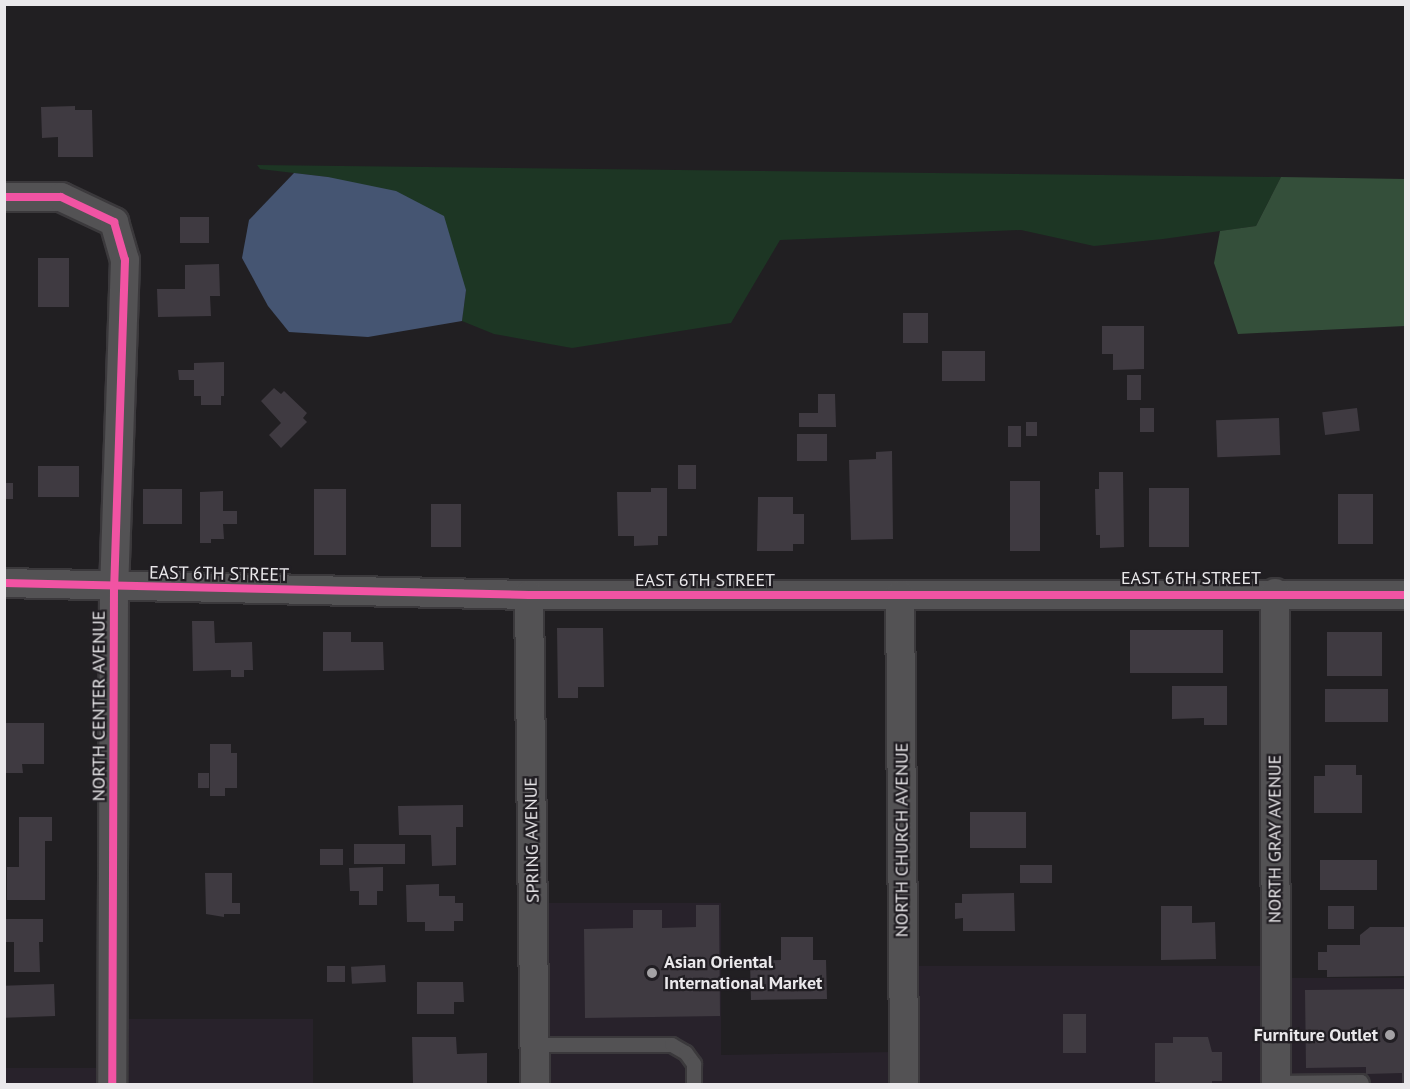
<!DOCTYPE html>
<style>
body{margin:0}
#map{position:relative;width:1410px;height:1089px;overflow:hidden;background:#211f22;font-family:"PT Sans",sans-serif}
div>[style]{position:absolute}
.built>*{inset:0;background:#28222b;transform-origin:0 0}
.green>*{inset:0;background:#1d3624}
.forest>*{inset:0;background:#344f3a}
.water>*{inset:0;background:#455572}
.building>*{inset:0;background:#3f3a41;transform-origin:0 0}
.roads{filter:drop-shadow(2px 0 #3b393c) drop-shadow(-2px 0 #3b393c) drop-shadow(0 2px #3b393c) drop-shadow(0 -2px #3b393c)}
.lane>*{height:14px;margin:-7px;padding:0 7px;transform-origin:7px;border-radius:7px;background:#535254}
.street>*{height:28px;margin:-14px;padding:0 14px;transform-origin:14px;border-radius:14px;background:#535254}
.cycleway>*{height:8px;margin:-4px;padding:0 4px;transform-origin:4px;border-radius:4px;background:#f153a3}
.dots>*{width:16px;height:16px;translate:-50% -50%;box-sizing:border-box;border:3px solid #211e23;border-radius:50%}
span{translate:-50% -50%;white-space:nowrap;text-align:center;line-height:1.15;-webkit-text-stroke:4.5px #211e23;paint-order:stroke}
.street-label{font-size:18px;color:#eae8eb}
.poi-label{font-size:18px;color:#eae8eb;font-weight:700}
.left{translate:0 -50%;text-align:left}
.right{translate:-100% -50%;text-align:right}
.frame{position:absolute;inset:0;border:6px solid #eae8eb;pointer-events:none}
</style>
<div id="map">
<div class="built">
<i style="clip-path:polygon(544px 903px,721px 903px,721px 1055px,891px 1052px,891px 1084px,549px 1084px)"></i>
<i style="left:913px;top:966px;width:351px;height:118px"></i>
<i style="left:1285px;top:978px;width:120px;height:106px"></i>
<i style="left:313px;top:1019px;width:65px;height:188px;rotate:90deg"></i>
<i style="left:100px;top:1068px;width:16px;height:96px;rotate:90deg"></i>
</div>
<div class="green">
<i style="clip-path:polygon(257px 165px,1281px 177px,1256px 226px,1163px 239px,1094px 246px,1021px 230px,780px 240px,731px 323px,572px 348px,494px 334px,462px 321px,466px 290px,328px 177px,260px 169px)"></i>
</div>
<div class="forest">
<i style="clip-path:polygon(1281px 177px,1405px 179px,1405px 326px,1238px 334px,1214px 263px,1220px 231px,1256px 226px)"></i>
</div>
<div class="water">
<i style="clip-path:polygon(294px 173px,328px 177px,396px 191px,444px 216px,466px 290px,462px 321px,368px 337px,289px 332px,268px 306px,242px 258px,249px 220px)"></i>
</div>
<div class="building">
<i style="clip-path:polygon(75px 106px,75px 110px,92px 110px,93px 157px,58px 157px,58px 137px,42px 138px,41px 107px)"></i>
<i style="left:180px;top:217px;width:29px;height:26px"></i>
<i style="left:38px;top:258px;width:31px;height:49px"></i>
<i style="clip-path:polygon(219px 264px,220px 296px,210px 296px,211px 316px,158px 317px,157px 289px,185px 289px,185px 265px)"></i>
<i style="left:903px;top:313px;width:25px;height:30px"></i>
<i style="clip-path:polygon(1102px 326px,1144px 326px,1144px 369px,1113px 370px,1113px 354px,1102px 354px)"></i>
<i style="left:942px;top:351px;width:43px;height:30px"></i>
<i style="clip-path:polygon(224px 362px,224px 396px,221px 396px,221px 405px,201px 405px,201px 396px,194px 396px,194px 380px,179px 380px,178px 370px,194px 370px,194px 363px)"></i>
<i style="left:1127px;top:375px;width:14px;height:25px"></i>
<i style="clip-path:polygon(274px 388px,281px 394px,284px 391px,307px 413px,303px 418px,307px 422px,281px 448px,269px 435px,281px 423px,261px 401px)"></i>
<i style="clip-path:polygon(818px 394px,835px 394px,836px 427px,799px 427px,799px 413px,818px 413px)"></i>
<i style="left:1140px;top:408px;width:14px;height:24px"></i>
<i style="left:1357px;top:408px;width:23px;height:35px;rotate:83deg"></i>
<i style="left:1279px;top:418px;width:37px;height:63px;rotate:88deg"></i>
<i style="left:1026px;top:422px;width:11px;height:14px"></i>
<i style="left:1008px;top:426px;width:13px;height:21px"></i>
<i style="left:827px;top:434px;width:27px;height:30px;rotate:90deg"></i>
<i style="clip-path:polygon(892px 451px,893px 539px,851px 540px,849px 460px,876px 459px,876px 452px)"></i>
<i style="left:678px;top:465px;width:18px;height:24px"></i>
<i style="left:79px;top:466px;width:31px;height:41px;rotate:90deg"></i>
<i style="clip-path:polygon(1099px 472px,1123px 472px,1124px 547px,1100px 548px,1100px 535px,1096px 535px,1095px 489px,1099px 489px)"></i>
<i style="left:1010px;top:481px;width:30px;height:70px"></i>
<i style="left:4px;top:483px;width:9px;height:16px"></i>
<i style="clip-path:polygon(651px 488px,667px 488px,667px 536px,658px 536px,658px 545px,634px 546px,634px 536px,618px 536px,617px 492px,651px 492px)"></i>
<i style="left:1149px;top:488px;width:40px;height:59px"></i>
<i style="left:143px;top:489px;width:39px;height:35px"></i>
<i style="left:314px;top:489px;width:32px;height:66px"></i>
<i style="clip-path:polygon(223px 491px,223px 511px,237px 511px,237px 524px,223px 524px,224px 539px,211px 539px,211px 543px,200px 543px,200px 492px)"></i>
<i style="left:1338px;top:494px;width:35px;height:50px"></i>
<i style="clip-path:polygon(758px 497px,793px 497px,793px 514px,804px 514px,804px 544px,793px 544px,793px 551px,757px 551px)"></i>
<i style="left:431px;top:504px;width:30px;height:43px"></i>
<i style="clip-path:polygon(192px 621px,214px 621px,215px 643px,252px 642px,253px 670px,244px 670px,244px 677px,231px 677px,231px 670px,193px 671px)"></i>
<i style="clip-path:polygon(557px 628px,603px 628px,604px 687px,578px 687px,578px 698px,558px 698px)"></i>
<i style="left:1223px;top:630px;width:43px;height:93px;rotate:90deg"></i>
<i style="clip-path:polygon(323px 632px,351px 632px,351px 642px,383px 642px,384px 670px,323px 671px)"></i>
<i style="left:1327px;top:632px;width:55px;height:44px"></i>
<i style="clip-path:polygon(1172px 686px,1227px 686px,1227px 725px,1204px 725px,1204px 718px,1172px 719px)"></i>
<i style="left:1325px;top:689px;width:63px;height:33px"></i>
<i style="clip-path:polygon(4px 723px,44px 723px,44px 764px,22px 764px,23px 773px,4px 773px)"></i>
<i style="clip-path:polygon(210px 744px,231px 744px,231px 753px,237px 753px,237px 788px,225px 788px,225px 796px,210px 796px)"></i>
<i style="clip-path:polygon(1325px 765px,1356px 765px,1356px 775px,1362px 775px,1362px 813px,1314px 813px,1314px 776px,1325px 776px)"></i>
<i style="left:198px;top:773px;width:11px;height:15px"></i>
<i style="clip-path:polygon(463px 805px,463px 827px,456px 827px,456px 865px,432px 866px,431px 835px,399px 835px,398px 806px)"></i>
<i style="left:1026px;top:812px;width:36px;height:56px;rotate:90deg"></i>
<i style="clip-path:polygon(19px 817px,52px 817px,52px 841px,45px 841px,45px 900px,7px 900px,7px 867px,19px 867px)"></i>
<i style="left:405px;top:844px;width:20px;height:51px;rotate:90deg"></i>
<i style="left:320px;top:849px;width:23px;height:16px"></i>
<i style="left:1320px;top:860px;width:57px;height:30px"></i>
<i style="left:1052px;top:865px;width:18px;height:32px;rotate:90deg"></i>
<i style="clip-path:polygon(383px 867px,383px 891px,377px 891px,377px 905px,359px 905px,359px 891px,350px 891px,349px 868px)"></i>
<i style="clip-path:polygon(205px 873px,232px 873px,232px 903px,240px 903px,240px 914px,224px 914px,224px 917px,206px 914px)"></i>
<i style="clip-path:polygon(439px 884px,439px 896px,455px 896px,455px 903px,463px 903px,463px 921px,454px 921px,454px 931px,425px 931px,425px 922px,407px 922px,406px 885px)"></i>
<i style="clip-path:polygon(1014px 893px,1015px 931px,963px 931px,963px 918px,955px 919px,955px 903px,962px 903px,962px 894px)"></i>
<i style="clip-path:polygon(696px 905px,719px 905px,720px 1016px,585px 1018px,584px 929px,633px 928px,633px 910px,662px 910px,662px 928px,696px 927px)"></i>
<i style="clip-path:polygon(1161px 906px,1192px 906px,1192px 923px,1215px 922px,1216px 959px,1161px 960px)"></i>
<i style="left:1328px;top:906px;width:26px;height:23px"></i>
<i style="clip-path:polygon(5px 919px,43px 919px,43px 942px,39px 942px,40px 972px,14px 972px,14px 942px,6px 942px)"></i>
<i style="clip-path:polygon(1370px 927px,1406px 927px,1406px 976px,1327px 977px,1327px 970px,1318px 970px,1318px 952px,1327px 952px,1327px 945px,1360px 945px,1360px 935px)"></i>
<i style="clip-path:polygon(781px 937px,813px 937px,813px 960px,826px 960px,827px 999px,751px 1000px,750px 961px,781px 960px)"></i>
<i style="left:385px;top:965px;width:17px;height:34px;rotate:87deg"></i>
<i style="left:327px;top:966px;width:18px;height:16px"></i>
<i style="clip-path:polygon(417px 982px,463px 982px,464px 1002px,454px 1002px,454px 1014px,417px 1014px)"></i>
<i style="left:54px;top:984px;width:32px;height:50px;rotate:88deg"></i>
<i style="clip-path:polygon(1406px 989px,1406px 1084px,1402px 1084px,1402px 1073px,1366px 1074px,1366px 1067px,1306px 1068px,1305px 990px)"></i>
<i style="left:1063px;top:1014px;width:23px;height:39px"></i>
<i style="clip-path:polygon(412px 1037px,456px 1037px,457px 1054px,487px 1053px,487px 1084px,413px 1084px)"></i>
<i style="clip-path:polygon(1173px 1037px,1208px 1037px,1212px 1052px,1222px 1052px,1222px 1081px,1212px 1081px,1212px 1084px,1160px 1084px,1160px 1082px,1155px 1082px,1155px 1043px,1173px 1043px)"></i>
</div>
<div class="roads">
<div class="lane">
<i style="left:535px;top:1045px;width:137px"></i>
<i style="left:672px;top:1045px;width:16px;rotate:30deg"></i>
<i style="left:686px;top:1053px;width:14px;rotate:54deg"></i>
<i style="left:694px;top:1064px;width:20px;rotate:90deg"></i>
<i style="left:1276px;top:1083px;width:85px;rotate:-0.7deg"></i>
<i style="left:1361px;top:1082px;width:2px;rotate:63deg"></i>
</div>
<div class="street">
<i style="left:4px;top:197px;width:57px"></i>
<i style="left:61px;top:197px;width:59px;rotate:25.3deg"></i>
<i style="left:114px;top:222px;width:40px;rotate:74deg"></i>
<i style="left:125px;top:260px;width:327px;rotate:91.9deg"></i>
<i style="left:114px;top:587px;width:497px;rotate:90.2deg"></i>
<i style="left:4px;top:583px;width:525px;rotate:1.31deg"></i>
<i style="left:529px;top:595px;width:877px"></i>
<i style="left:1275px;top:593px;width:491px;rotate:89.9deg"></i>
<i style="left:529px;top:595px;width:489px;rotate:89.3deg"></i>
<i style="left:900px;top:595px;width:489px;rotate:89.5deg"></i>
</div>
</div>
<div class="cycleway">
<i style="left:4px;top:197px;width:57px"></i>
<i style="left:61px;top:197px;width:59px;rotate:25.3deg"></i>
<i style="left:114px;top:222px;width:40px;rotate:74deg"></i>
<i style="left:125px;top:260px;width:327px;rotate:91.9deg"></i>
<i style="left:114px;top:587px;width:497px;rotate:90.2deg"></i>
<i style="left:4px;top:583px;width:525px;rotate:1.31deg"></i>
<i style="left:529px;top:595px;width:877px"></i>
</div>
<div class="dots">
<i style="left:652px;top:973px;background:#a4a2a5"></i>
<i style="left:1390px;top:1035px;background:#a4a2a5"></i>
</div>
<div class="street-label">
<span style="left:219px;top:574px;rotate:1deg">EAST 6TH STREET</span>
<span style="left:1191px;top:578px">EAST 6TH STREET</span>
<span style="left:705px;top:580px">EAST 6TH STREET</span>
<span style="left:99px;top:706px;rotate:-90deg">NORTH CENTER AVENUE</span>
<span style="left:1275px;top:839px;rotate:-90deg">NORTH GRAY AVENUE</span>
<span style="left:532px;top:840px;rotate:-91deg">SPRING AVENUE</span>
<span style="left:902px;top:840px;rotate:-90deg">NORTH CHURCH AVENUE</span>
</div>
<div class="poi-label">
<span class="left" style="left:664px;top:973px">Asian Oriental<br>International Market</span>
<span class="right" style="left:1378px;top:1035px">Furniture Outlet</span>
</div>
<div class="frame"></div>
</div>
